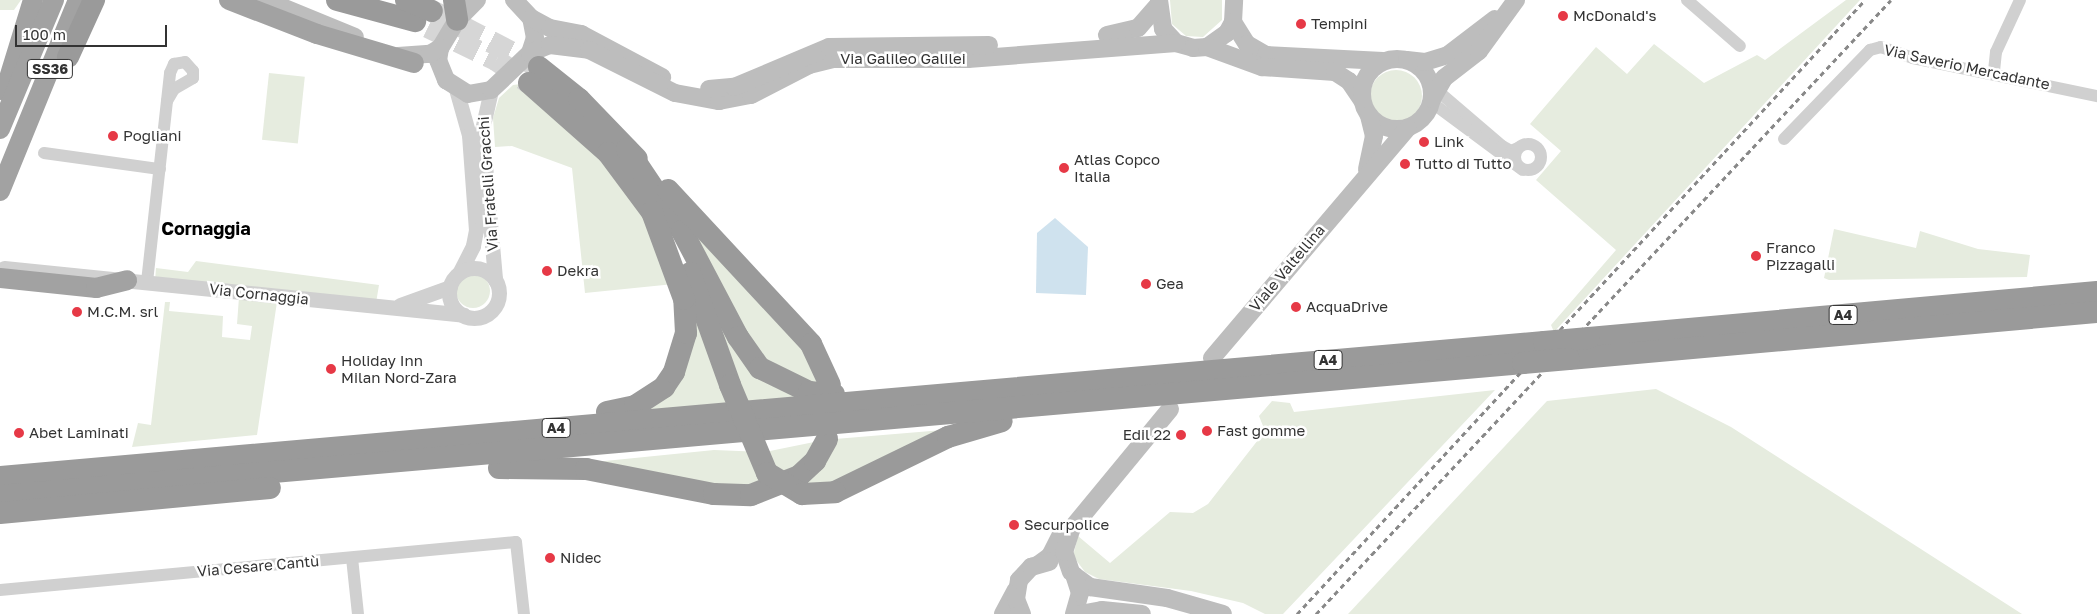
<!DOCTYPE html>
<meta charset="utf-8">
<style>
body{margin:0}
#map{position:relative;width:2097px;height:614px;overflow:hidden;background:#fff;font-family:"Golos Text",sans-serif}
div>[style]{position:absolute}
.green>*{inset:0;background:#e6ecdf;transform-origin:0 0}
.round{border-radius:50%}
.water>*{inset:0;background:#cfe2ee}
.motorway-tunnel>*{height:22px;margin-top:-11px;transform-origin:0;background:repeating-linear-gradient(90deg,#d6d6d6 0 22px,transparent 0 33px)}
.minor>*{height:12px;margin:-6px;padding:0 6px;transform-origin:6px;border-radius:6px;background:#d0d0d0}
.minor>.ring{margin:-6px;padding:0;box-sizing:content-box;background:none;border:12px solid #d0d0d0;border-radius:50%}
.tertiary>*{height:15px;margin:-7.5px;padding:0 7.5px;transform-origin:7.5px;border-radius:7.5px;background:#d0d0d0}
.tertiary>.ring{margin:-7.5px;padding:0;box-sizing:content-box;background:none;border:15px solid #d0d0d0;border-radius:50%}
.secondary>*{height:18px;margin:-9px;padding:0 9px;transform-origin:9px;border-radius:9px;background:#bdbdbd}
.secondary>.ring{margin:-9px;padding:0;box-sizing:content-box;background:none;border:18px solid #bdbdbd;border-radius:50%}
.trunk>*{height:20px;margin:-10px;padding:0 10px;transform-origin:10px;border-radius:10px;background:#a2a2a2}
.motorway>*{height:22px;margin:-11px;padding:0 11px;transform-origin:11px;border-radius:11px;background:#9a9a9a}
.rail>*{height:3px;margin-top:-1.5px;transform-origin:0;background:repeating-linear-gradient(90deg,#888 0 5px,transparent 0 9px)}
.motorway-bridge>*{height:22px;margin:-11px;padding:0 11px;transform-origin:11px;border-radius:11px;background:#9a9a9a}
.dots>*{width:14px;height:14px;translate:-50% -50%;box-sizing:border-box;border:2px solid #fff;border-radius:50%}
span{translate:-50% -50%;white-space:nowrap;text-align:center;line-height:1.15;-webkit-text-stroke:5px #fff;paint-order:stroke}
.shield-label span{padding:1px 4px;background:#fff;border:1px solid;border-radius:4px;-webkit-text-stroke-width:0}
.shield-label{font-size:14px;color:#333;font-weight:700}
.poi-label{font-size:15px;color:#333}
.left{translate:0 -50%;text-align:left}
.right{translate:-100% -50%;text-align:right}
.street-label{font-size:15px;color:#333}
.quarter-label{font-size:18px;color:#000;font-weight:700}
.scale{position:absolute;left:15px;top:25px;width:152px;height:22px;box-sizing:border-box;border:2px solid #333;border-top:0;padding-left:6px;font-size:15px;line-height:18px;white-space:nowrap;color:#333;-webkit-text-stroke:4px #fff;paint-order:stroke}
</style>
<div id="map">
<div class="green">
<i style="clip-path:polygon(0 0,21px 0,14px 10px,0 10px)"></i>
<i style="clip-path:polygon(1170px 0,1222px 0,1222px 20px,1203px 37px,1186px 36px,1172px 24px)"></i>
<i style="clip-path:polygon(1846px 0,1860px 0,1554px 332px,1551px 325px,1616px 250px,1536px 180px,1561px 151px,1530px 124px,1596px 47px,1627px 74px,1654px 44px,1704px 83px,1757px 55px,1765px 60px)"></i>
<i class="round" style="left:1370px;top:70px;width:52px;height:52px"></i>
<i style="left:269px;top:73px;width:36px;height:67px;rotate:6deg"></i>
<i style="clip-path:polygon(529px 83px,652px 212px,674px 284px,585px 293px,572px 168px,512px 146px,495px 147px,493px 118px,499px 98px,513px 85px)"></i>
<i style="clip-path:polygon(663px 192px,787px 323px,824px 388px,807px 384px,759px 355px)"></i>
<i style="clip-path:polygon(1834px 229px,1916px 248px,1920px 231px,1978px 249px,2030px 255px,2027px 277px,1829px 280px,1824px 278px)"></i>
<i style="clip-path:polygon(196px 261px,379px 285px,376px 303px,155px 281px,156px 268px,188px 272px)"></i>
<i class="round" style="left:456px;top:274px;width:34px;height:34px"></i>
<i style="clip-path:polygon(239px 297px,277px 302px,257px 435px,132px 447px,138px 423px,151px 425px,165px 302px,170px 302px,169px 311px,223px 316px,222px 337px,250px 340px,252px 326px,237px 324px)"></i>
<i style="clip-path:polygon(691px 317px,727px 327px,804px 399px,633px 413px,647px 408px)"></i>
<i style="clip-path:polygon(1656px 389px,1731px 427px,2022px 614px,1348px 614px,1547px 401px)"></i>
<i style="clip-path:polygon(1495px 390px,1283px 614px,1265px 614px,1243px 603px,1191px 591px,1099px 579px,1085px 572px,1073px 556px,1078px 536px,1110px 563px,1170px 512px,1193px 513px,1208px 504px,1265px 431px,1259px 416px,1272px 401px,1290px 403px,1294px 412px)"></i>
<i style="clip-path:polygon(955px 429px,836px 487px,806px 488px,809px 476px,835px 439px)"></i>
<i style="clip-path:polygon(819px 441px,799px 467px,732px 490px,585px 463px,714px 450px,765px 452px)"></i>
</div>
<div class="water">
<i style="clip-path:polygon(1055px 218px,1088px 247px,1086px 295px,1036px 293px,1037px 233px)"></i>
</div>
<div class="motorway-tunnel">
<i style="left:432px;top:11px;width:121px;rotate:27.6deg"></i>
<i style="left:428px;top:27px;width:76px;rotate:25.9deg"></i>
<i style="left:496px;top:60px;width:40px;rotate:34.9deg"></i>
</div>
<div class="minor">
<i style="left:1687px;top:0;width:70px;rotate:41deg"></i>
<i style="left:1994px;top:71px;width:19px;rotate:-84deg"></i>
<i style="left:1996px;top:52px;width:57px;rotate:-65.2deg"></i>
<i style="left:1432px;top:86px;width:92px;rotate:40.6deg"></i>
<i style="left:1502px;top:146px;width:10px;rotate:29deg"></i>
<i style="left:1511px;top:151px;width:8px;rotate:-23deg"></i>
<i style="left:1431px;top:102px;width:114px;rotate:36.5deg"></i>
<i style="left:1784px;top:139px;width:124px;rotate:-46deg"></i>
<i style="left:1870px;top:50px;width:11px;rotate:-15deg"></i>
<i style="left:1881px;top:47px;width:34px;rotate:19deg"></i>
<i style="left:1913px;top:58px;width:188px;rotate:11.7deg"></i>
<i class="ring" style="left:1515px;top:144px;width:14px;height:14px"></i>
<i style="left:44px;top:153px;width:117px;rotate:7.9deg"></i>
<i style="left:147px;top:282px;width:210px;rotate:-83.7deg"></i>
<i style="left:170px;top:73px;width:10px;rotate:-66deg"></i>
<i style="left:174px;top:64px;width:11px;rotate:-10deg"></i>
<i style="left:185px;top:62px;width:12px;rotate:48deg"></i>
<i style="left:193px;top:71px;width:7px;rotate:90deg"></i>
<i style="left:193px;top:78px;width:22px;rotate:150deg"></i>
<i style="left:174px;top:89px;width:14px;rotate:120deg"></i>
<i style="left:352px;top:558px;width:56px;rotate:83.9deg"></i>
<i style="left:0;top:590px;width:518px;rotate:-5.31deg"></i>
<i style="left:516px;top:542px;width:72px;rotate:83.7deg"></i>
</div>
<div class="tertiary">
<i style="left:456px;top:89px;width:48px;rotate:74.2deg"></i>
<i style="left:469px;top:135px;width:95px;rotate:85.8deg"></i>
<i style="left:476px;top:230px;width:16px;rotate:101deg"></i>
<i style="left:473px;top:246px;width:30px;rotate:117deg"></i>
<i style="left:491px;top:90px;width:41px;rotate:102.7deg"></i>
<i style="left:482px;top:130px;width:151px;rotate:85deg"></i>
<i style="left:4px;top:268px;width:462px;rotate:5.8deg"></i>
<i class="ring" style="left:449px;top:268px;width:35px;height:35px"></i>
<i style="left:400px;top:305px;width:53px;rotate:-19.8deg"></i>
</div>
<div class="secondary">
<i style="left:265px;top:0;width:97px;rotate:22.3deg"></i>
<i style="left:477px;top:0;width:28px;rotate:135deg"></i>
<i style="left:457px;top:20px;width:33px;rotate:121deg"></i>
<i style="left:440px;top:48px;width:12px;rotate:99deg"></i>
<i style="left:438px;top:60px;width:22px;rotate:68deg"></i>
<i style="left:446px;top:80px;width:26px;rotate:32deg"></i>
<i style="left:468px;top:94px;width:23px;rotate:-10deg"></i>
<i style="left:491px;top:90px;width:54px;rotate:-43.5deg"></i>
<i style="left:530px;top:53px;width:16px;rotate:-72deg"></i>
<i style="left:535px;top:38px;width:20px;rotate:-101deg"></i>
<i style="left:531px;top:18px;width:25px;rotate:-133deg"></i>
<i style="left:1159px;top:0;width:29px;rotate:82deg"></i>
<i style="left:1163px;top:29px;width:19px;rotate:47deg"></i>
<i style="left:1176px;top:43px;width:18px;rotate:16deg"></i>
<i style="left:1193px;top:48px;width:14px;rotate:-4deg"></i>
<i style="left:1207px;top:47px;width:24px;rotate:-35deg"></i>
<i style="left:1227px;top:33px;width:13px;rotate:-61deg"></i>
<i style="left:1233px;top:22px;width:22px;rotate:-87deg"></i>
<i style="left:531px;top:18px;width:21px;rotate:28deg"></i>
<i style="left:550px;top:28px;width:32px;rotate:11deg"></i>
<i style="left:581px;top:34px;width:92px;rotate:28deg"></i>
<i style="left:1233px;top:22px;width:26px;rotate:58deg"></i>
<i style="left:1247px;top:44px;width:22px;rotate:30deg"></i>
<i style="left:1266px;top:55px;width:117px;rotate:2.9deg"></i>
<i style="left:1107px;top:35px;width:32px;rotate:-13deg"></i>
<i style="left:1138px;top:28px;width:29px;rotate:-49deg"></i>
<i style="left:1207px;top:47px;width:59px;rotate:20deg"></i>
<i style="left:1262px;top:67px;width:73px;rotate:3.9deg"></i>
<i style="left:1335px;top:72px;width:17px;rotate:33deg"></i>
<i style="left:1349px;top:81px;width:23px;rotate:56deg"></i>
<i style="left:530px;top:53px;width:22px;rotate:-22deg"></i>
<i style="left:550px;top:45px;width:39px;rotate:7deg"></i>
<i style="left:589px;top:50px;width:96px;rotate:26.6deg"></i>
<i style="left:675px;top:93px;width:45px;rotate:10.3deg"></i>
<i style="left:719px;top:101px;width:33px;rotate:-11deg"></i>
<i style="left:751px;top:95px;width:65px;rotate:-27.3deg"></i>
<i style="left:809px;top:65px;width:25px;rotate:-14deg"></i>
<i style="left:833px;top:59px;width:135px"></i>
<i style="left:968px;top:59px;width:209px;rotate:-4.4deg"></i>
<i style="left:398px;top:56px;width:32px;rotate:-4deg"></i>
<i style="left:430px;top:54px;width:12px;rotate:-31deg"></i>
<i class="ring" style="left:1362px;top:59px;width:52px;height:52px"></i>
<i style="left:1407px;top:60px;width:18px;rotate:6deg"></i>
<i style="left:1425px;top:62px;width:24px;rotate:-17deg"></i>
<i style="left:1448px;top:55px;width:59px;rotate:-37.5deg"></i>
<i style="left:709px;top:89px;width:25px;rotate:-5deg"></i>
<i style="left:734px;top:87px;width:103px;rotate:-22.8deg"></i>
<i style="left:829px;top:47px;width:160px;rotate:-0.7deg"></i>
<i style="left:1432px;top:99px;width:24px;rotate:-60deg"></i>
<i style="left:1444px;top:78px;width:44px;rotate:-37.6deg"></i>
<i style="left:1479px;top:51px;width:63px;rotate:-54deg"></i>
<i style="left:1367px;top:169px;width:34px;rotate:-78deg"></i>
<i style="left:1374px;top:136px;width:21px;rotate:-104deg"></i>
<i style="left:1212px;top:358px;width:302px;rotate:-49.6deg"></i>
<i style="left:1039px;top:564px;width:14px;rotate:-36deg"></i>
<i style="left:1050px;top:556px;width:29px;rotate:-63deg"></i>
<i style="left:1071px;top:572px;width:21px;rotate:-109deg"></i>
<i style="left:1064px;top:552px;width:25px;rotate:-72deg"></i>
<i style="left:1072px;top:528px;width:154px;rotate:-50.5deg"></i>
<i style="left:1075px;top:576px;width:19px;rotate:36deg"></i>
<i style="left:1090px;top:587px;width:78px;rotate:8.1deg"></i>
<i style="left:1167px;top:598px;width:58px;rotate:15.9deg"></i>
<i style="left:1003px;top:614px;width:27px;rotate:-62deg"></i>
<i style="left:1022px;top:614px;width:16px;rotate:-112deg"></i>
<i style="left:1016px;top:599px;width:19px;rotate:-81deg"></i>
<i style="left:1019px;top:580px;width:18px;rotate:-47deg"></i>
<i style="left:1031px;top:567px;width:19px;rotate:-16deg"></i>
<i style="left:1074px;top:614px;width:22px;rotate:-74deg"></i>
<i style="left:1080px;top:593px;width:19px;rotate:-108deg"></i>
<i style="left:1080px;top:614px;width:22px;rotate:-10deg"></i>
<i style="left:1102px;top:610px;width:40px;rotate:5.7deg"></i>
</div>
<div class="trunk">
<i style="left:229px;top:0;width:94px;rotate:21.1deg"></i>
<i style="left:317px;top:34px;width:101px;rotate:16.6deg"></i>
<i style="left:5px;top:91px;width:95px;rotate:-72.9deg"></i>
<i style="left:0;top:129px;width:140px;rotate:-67.3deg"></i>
<i style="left:0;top:191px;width:206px;rotate:-67.8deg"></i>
<i style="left:0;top:278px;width:97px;rotate:5.9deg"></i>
<i style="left:96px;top:288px;width:32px;rotate:-14deg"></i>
</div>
<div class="motorway">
<i style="left:337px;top:0;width:81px;rotate:15.1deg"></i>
<i style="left:406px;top:0;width:28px;rotate:23deg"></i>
<i style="left:454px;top:0;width:20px;rotate:81deg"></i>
<i style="left:68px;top:57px;width:63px;rotate:-65.5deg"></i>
<i style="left:539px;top:67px;width:51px;rotate:38.7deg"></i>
<i style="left:579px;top:99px;width:83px;rotate:46deg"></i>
<i style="left:529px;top:83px;width:106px;rotate:41.5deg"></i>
<i style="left:608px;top:153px;width:84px;rotate:53.3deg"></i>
<i style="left:627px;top:149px;width:99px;rotate:56.1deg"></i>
<i style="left:682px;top:231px;width:120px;rotate:62.2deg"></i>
<i style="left:738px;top:337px;width:38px;rotate:55deg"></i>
<i style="left:760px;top:368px;width:55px;rotate:26.1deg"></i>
<i style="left:809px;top:392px;width:25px;rotate:5deg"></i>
<i style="left:668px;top:190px;width:210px;rotate:47.1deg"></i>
<i style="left:811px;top:344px;width:45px;rotate:65.1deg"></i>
<i style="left:690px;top:273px;width:119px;rotate:70.3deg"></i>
<i style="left:1589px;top:338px;width:510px;rotate:-5.17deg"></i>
<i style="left:1569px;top:359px;width:530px;rotate:-5.09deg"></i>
<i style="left:607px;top:412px;width:29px;rotate:-12deg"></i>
<i style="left:635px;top:406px;width:35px;rotate:-33deg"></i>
<i style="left:664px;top:387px;width:18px;rotate:-56deg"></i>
<i style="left:674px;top:372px;width:41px;rotate:-72.9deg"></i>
<i style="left:686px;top:333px;width:34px;rotate:-93deg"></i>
<i style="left:684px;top:299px;width:93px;rotate:-110.2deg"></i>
<i style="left:499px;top:468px;width:87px;rotate:0.7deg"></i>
<i style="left:586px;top:469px;width:130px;rotate:11.1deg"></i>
<i style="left:714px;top:494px;width:37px;rotate:2deg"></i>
<i style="left:751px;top:495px;width:52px;rotate:-21.6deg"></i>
<i style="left:799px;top:476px;width:22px;rotate:-43deg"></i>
<i style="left:815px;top:461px;width:25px;rotate:-61deg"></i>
<i style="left:0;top:477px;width:1550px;rotate:-5deg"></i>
<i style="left:835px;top:492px;width:126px;rotate:-26deg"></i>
<i style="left:948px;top:437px;width:56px;rotate:-16.5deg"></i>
<i style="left:0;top:496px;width:1529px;rotate:-4.99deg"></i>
<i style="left:0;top:513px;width:271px;rotate:-5.3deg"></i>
</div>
<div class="rail">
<i style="left:1297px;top:614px;width:836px;rotate:-47.23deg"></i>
<i style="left:1316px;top:614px;width:841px;rotate:-46.88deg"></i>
</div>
<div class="motorway-bridge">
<i style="left:1544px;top:342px;width:45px;rotate:-5.1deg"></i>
<i style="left:1523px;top:363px;width:46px;rotate:-5deg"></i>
<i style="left:730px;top:385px;width:95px;rotate:67.2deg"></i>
<i style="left:767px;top:473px;width:41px;rotate:31deg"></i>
<i style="left:802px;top:494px;width:33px;rotate:-3deg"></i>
</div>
<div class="dots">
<i style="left:1563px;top:16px;background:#e63946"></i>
<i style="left:1301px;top:24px;background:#e63946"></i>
<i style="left:113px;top:136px;background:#e63946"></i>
<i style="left:1424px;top:142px;background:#e63946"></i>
<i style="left:1405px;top:164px;background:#e63946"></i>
<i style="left:1064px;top:168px;background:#e63946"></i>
<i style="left:1756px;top:256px;background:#e63946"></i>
<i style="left:547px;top:271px;background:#e63946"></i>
<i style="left:1146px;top:284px;background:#e63946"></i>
<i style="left:1296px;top:307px;background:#e63946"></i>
<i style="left:77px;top:312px;background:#e63946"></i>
<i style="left:331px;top:369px;background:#e63946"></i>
<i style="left:1207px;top:431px;background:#e63946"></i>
<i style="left:19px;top:433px;background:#e63946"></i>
<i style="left:1181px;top:435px;background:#e63946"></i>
<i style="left:1014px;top:525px;background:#e63946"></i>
<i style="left:550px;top:558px;background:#e63946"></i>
</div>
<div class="shield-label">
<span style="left:50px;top:69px">SS36</span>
<span style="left:1843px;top:315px">A4</span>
<span style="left:1328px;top:360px">A4</span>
<span style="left:556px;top:428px">A4</span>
</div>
<div class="poi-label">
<span class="left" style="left:1573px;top:16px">McDonald's</span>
<span class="left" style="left:1311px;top:24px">Tempini</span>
<span class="left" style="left:123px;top:136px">Pogliani</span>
<span class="left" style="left:1434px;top:142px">Link</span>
<span class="left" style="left:1074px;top:168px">Atlas Copco<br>Italia</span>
<span class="left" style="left:1415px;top:164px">Tutto di Tutto</span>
<span class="left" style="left:1766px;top:256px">Franco<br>Pizzagalli</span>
<span class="left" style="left:557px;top:271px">Dekra</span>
<span class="left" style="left:1156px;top:284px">Gea</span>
<span class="left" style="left:1306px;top:307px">AcquaDrive</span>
<span class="left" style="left:87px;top:312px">M.C.M. srl</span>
<span class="left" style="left:341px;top:369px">Holiday Inn<br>Milan Nord-Zara</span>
<span class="left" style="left:1217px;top:431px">Fast gomme</span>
<span class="left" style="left:29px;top:433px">Abet Laminati</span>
<span class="right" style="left:1171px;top:435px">Edil 22</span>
<span class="left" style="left:1024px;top:525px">Securpolice</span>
<span class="left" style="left:560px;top:558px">Nidec</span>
</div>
<div class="street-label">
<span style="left:903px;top:59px">Via Galileo Galilei</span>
<span style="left:1967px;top:67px;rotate:12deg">Via Saverio Mercadante</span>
<span style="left:488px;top:184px;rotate:-94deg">Via Fratelli Gracchi</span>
<span style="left:1287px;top:268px;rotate:-50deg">Viale Valtellina</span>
<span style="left:259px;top:294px;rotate:6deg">Via Cornaggia</span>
<span style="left:258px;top:566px;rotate:-5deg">Via Cesare Cantù</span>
</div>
<div class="quarter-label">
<span style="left:206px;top:228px">Cornaggia</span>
</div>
<div class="scale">100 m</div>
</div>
